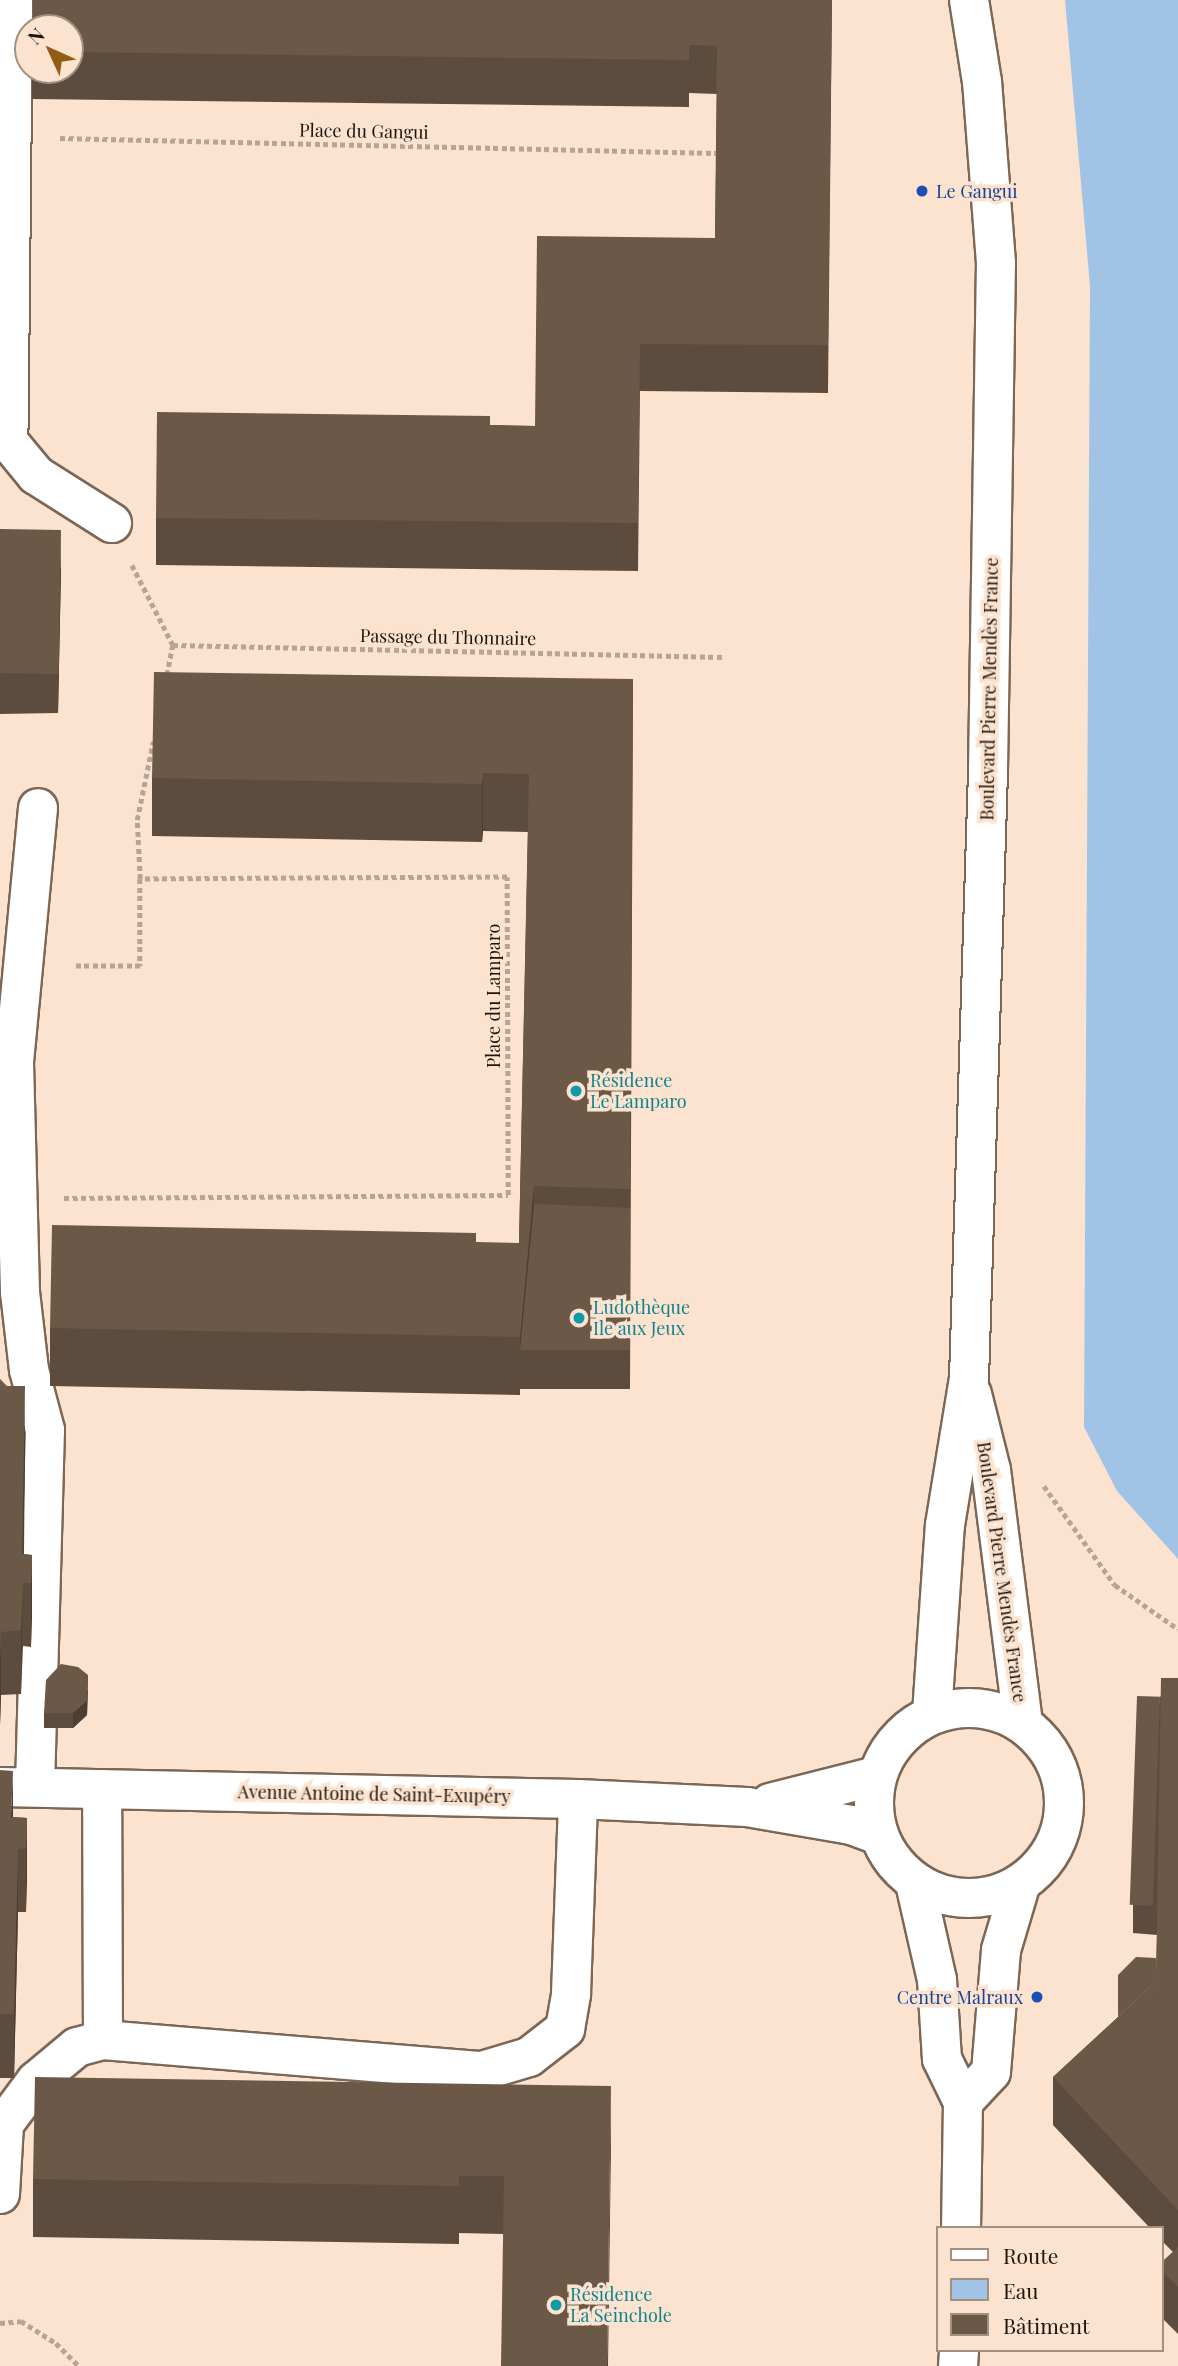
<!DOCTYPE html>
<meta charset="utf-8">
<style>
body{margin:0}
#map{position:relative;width:1178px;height:2366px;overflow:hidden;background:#fbe3cf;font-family:"Playfair Display",serif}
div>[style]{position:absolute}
.water>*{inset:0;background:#a1c4e6}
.path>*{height:4.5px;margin-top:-2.25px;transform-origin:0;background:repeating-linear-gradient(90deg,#b7a494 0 5px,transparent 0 8.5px)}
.roads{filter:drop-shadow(2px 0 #7c6756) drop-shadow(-2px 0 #7c6756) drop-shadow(0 2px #7c6756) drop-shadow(0 -2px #7c6756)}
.minor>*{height:38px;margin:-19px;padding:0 19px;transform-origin:19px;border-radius:19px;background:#fff}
.tertiary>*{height:38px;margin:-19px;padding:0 19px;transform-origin:19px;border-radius:19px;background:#fff}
.tertiary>.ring{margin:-19px;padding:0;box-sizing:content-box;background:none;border:38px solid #fff;border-radius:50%}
.wall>*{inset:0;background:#5d4c3d}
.shaded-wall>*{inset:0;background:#4c3e32}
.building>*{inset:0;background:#6c5847;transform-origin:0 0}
.dots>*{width:19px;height:19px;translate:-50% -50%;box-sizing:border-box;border:4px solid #fbe3cf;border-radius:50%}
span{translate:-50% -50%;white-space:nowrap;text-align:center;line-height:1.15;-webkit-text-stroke:7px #fbe3cf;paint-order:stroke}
.street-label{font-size:18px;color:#1c140d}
.transit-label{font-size:18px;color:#164399}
.left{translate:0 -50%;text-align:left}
.right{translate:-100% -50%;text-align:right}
.culture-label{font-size:18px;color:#0d838f}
.legend{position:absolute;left:936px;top:2226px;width:228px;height:126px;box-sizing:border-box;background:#fbe3cf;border:2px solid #a29081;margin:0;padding:9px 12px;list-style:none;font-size:21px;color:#1c140d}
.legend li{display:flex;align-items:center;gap:14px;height:35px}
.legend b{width:35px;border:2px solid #a29081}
.north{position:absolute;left:14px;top:14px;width:70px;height:70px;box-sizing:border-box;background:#fbe3cf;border:2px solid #a29081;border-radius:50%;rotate:315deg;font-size:19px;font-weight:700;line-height:28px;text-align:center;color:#1c140d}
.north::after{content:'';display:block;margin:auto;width:24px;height:32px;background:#935c15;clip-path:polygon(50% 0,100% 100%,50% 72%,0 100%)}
</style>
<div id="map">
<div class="water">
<i style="clip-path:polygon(1065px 0,1178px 0,1178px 1559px,1117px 1491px,1084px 1427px,1090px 286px)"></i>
</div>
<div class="path">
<i style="left:60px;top:138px;width:656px;rotate:1.31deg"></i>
<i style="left:132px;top:565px;width:90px;rotate:62.9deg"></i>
<i style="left:173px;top:645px;width:31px;rotate:101deg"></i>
<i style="left:173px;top:645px;width:549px;rotate:1.25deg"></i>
<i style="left:140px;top:879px;width:59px;rotate:-92.9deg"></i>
<i style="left:137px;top:820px;width:80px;rotate:-78.4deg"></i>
<i style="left:64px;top:1198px;width:444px;rotate:-0.4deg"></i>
<i style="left:508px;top:1195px;width:318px;rotate:-90.2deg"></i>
<i style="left:507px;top:877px;width:367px;rotate:179.7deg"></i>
<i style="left:140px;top:879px;width:87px;rotate:90deg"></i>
<i style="left:140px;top:966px;width:67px;rotate:180deg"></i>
<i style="left:1044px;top:1486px;width:122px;rotate:54.4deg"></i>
<i style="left:1115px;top:1585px;width:77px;rotate:34.9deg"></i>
<i style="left:0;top:2323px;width:21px;rotate:-5deg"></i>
<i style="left:21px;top:2321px;width:41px;rotate:32.2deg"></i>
<i style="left:56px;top:2343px;width:33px;rotate:45deg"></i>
</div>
<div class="roads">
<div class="minor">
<i style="left:13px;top:0;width:441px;rotate:90.6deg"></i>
<i style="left:8px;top:441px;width:44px;rotate:50.5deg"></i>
<i style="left:36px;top:475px;width:90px;rotate:32.3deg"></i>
<i style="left:0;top:1787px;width:578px;rotate:1.19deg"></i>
<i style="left:578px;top:1799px;width:169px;rotate:2.7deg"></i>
<i style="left:747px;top:1807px;width:106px;rotate:9.8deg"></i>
<i style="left:851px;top:1825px;width:29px;rotate:20deg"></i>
<i style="left:35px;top:1787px;width:357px;rotate:-88.4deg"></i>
<i style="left:45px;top:1430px;width:62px;rotate:-104.9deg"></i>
<i style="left:29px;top:1370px;width:79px;rotate:-96.6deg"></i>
<i style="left:20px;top:1292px;width:230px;rotate:-91.5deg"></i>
<i style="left:14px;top:1062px;width:255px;rotate:-84.6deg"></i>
<i style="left:770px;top:1803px;width:109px;rotate:-14.3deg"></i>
<i style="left:103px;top:2040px;width:380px;rotate:4.7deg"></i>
<i style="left:482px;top:2071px;width:49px;rotate:-16.6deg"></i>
<i style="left:529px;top:2057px;width:46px;rotate:-37.9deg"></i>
<i style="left:565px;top:2029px;width:36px;rotate:-80deg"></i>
<i style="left:571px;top:1994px;width:195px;rotate:-87.9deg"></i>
<i style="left:0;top:2194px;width:70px;rotate:-86.7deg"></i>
<i style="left:4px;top:2124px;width:54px;rotate:-53.3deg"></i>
<i style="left:36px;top:2081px;width:53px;rotate:-39.7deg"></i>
<i style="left:77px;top:2047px;width:27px;rotate:-15deg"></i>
<i style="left:103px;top:2040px;width:251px;rotate:-90.2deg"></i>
</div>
<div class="tertiary">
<i style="left:972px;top:1394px;width:78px;rotate:76deg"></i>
<i style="left:991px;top:1470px;width:255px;rotate:82.8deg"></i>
<i class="ring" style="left:874px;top:1708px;width:152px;height:152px"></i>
<i style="left:932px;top:1714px;width:189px;rotate:-86.1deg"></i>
<i style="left:945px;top:1525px;width:148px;rotate:-80.7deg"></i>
<i style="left:969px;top:1379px;width:609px;rotate:-88.21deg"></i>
<i style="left:988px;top:770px;width:507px;rotate:-89.1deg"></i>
<i style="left:996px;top:263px;width:182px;rotate:-94.4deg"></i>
<i style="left:982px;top:82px;width:83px;rotate:-99deg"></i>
<i style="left:915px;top:1883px;width:99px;rotate:77.2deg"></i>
<i style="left:937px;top:1980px;width:79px;rotate:86.4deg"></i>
<i style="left:942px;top:2059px;width:48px;rotate:64deg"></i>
<i style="left:963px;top:2102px;width:126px;rotate:90.9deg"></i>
<i style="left:963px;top:2102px;width:41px;rotate:-47deg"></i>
<i style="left:991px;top:2072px;width:122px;rotate:-85.3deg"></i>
<i style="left:1001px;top:1950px;width:70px;rotate:-73.4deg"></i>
<i style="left:958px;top:2366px;width:16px;rotate:-86deg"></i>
</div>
</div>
<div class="wall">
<i style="clip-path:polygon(832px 0,828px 393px,640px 391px,638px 571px,156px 565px,156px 518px,490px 425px,535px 426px,715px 238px,717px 94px,689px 93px,689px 107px,32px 99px,32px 70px,70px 70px,70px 28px)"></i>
<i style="clip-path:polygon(0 531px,61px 569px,58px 713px,0 714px)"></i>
<i style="clip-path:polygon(633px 679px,630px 1389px,520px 1389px,520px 1395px,50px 1386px,50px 1328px,519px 1243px,528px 832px,483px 831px,482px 842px,152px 836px,152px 778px)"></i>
<i style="clip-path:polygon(0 1379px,25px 1450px,24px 1554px,32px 1555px,31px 1647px,23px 1646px,21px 1694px,1px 1695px,0 1725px)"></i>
<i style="clip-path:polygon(1178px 1678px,1178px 2334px,1162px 2318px,1162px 2262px,1173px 2252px,1162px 2241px,1162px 2228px,1150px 2228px,1053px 2125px,1053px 2077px,1156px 1982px,1157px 1935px,1133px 1933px,1133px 1905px,1160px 1697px)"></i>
<i style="clip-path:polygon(88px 1690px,87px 1715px,73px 1728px,44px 1728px,44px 1713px)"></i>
<i style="clip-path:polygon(0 1770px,13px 1817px,27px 1818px,26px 1912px,18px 1912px,14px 2078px,0 2078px)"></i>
<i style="clip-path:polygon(611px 2144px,503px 2234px,459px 2233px,459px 2244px,33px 2237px,33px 2179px)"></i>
</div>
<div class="shaded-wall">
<i style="clip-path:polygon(61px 530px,61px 569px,58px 713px,58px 674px)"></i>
<i style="clip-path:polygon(483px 773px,483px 831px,482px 842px,482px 784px)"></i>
<i style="clip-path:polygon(534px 1186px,534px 1243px,520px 1350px,520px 1395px,520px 1337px)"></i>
<i style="clip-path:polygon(25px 1386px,25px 1450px,21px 1694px,21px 1630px)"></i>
<i style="clip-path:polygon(32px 1555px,32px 1619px,31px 1647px,31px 1583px)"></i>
<i style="clip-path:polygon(1px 1632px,1px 1695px,0 1725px,0 1661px)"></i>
<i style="clip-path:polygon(88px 1675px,87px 1715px,73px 1728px,73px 1713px)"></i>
<i style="clip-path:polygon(13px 1771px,13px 1834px,11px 1817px)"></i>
<i style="clip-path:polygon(27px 1818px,27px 1882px,26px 1912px,26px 1848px)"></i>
<i style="clip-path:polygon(18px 1849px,18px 1912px,14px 2078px,14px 2014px)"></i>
<i style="clip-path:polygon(611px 2086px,611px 2144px,608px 2366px,607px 2366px)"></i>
</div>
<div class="building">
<i style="clip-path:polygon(33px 0,832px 0,828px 345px,640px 344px,638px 523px,156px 518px,157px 412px,490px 416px,490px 425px,535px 426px,537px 236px,715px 238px,717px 46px,689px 45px,689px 60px,70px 52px,70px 28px,33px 28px)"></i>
<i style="left:61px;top:530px;width:144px;height:61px;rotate:91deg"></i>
<i style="clip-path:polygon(154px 672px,633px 679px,630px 1189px,534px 1186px,520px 1337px,50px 1328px,52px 1225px,476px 1233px,476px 1242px,519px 1243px,529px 774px,483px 773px,482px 784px,152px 778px)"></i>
<i style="clip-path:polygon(534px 1204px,630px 1208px,630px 1350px,520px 1350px)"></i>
<i style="clip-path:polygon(0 1379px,7px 1386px,25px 1386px,22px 1554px,32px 1555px,31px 1583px,23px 1583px,21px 1630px,1px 1632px,0 1661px)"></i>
<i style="clip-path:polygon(61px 1664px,78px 1667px,88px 1675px,87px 1701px,73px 1713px,44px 1713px,46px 1680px)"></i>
<i style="clip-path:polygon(1161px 1678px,1178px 1678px,1178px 2210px,1053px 2077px,1156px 1982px)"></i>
<i style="left:1137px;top:1696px;width:23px;height:209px;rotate:2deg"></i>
<i style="clip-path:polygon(0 1770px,13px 1771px,11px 1817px,27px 1818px,26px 1848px,18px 1849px,14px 2014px,0 2014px)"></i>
<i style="clip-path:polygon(1136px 1957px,1156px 1958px,1156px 1982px,1118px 2017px,1118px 1975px)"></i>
<i style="clip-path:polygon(35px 2077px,611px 2086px,607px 2366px,501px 2366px,504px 2176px,459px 2176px,459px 2186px,33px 2179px)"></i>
<i style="clip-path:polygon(1178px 2247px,1178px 2287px,1162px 2271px,1162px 2262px)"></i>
</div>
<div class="dots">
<i style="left:922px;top:191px;background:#1a4fb4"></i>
<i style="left:576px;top:1091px;background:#0f9aa8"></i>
<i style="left:579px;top:1318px;background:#0f9aa8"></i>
<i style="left:1037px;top:1997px;background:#1a4fb4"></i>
<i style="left:556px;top:2305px;background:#0f9aa8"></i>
</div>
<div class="street-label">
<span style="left:364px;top:131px;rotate:1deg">Place du Gangui</span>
<span style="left:448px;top:637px;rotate:1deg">Passage du Thonnaire</span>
<span style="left:989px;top:689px;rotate:-89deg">Boulevard Pierre Mendès France</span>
<span style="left:493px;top:996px;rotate:-90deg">Place du Lamparo</span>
<span style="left:1002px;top:1572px;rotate:82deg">Boulevard Pierre Mendès France</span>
<span style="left:374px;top:1794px;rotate:1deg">Avenue Antoine de Saint-Exupéry</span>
</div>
<div class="transit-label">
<span class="left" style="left:936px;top:191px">Le Gangui</span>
<span class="right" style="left:1023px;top:1997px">Centre Malraux</span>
</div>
<div class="culture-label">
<span class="left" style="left:590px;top:1091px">Résidence<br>Le Lamparo</span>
<span class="left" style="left:593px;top:1318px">Ludothèque<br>Ile aux Jeux</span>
<span class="left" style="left:570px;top:2305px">Résidence<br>La Seinchole</span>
</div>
<ul class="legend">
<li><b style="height:9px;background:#fff"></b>Route</li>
<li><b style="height:19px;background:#a1c4e6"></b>Eau</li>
<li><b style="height:19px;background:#6c5847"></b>Bâtiment</li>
</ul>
<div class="north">N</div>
</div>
